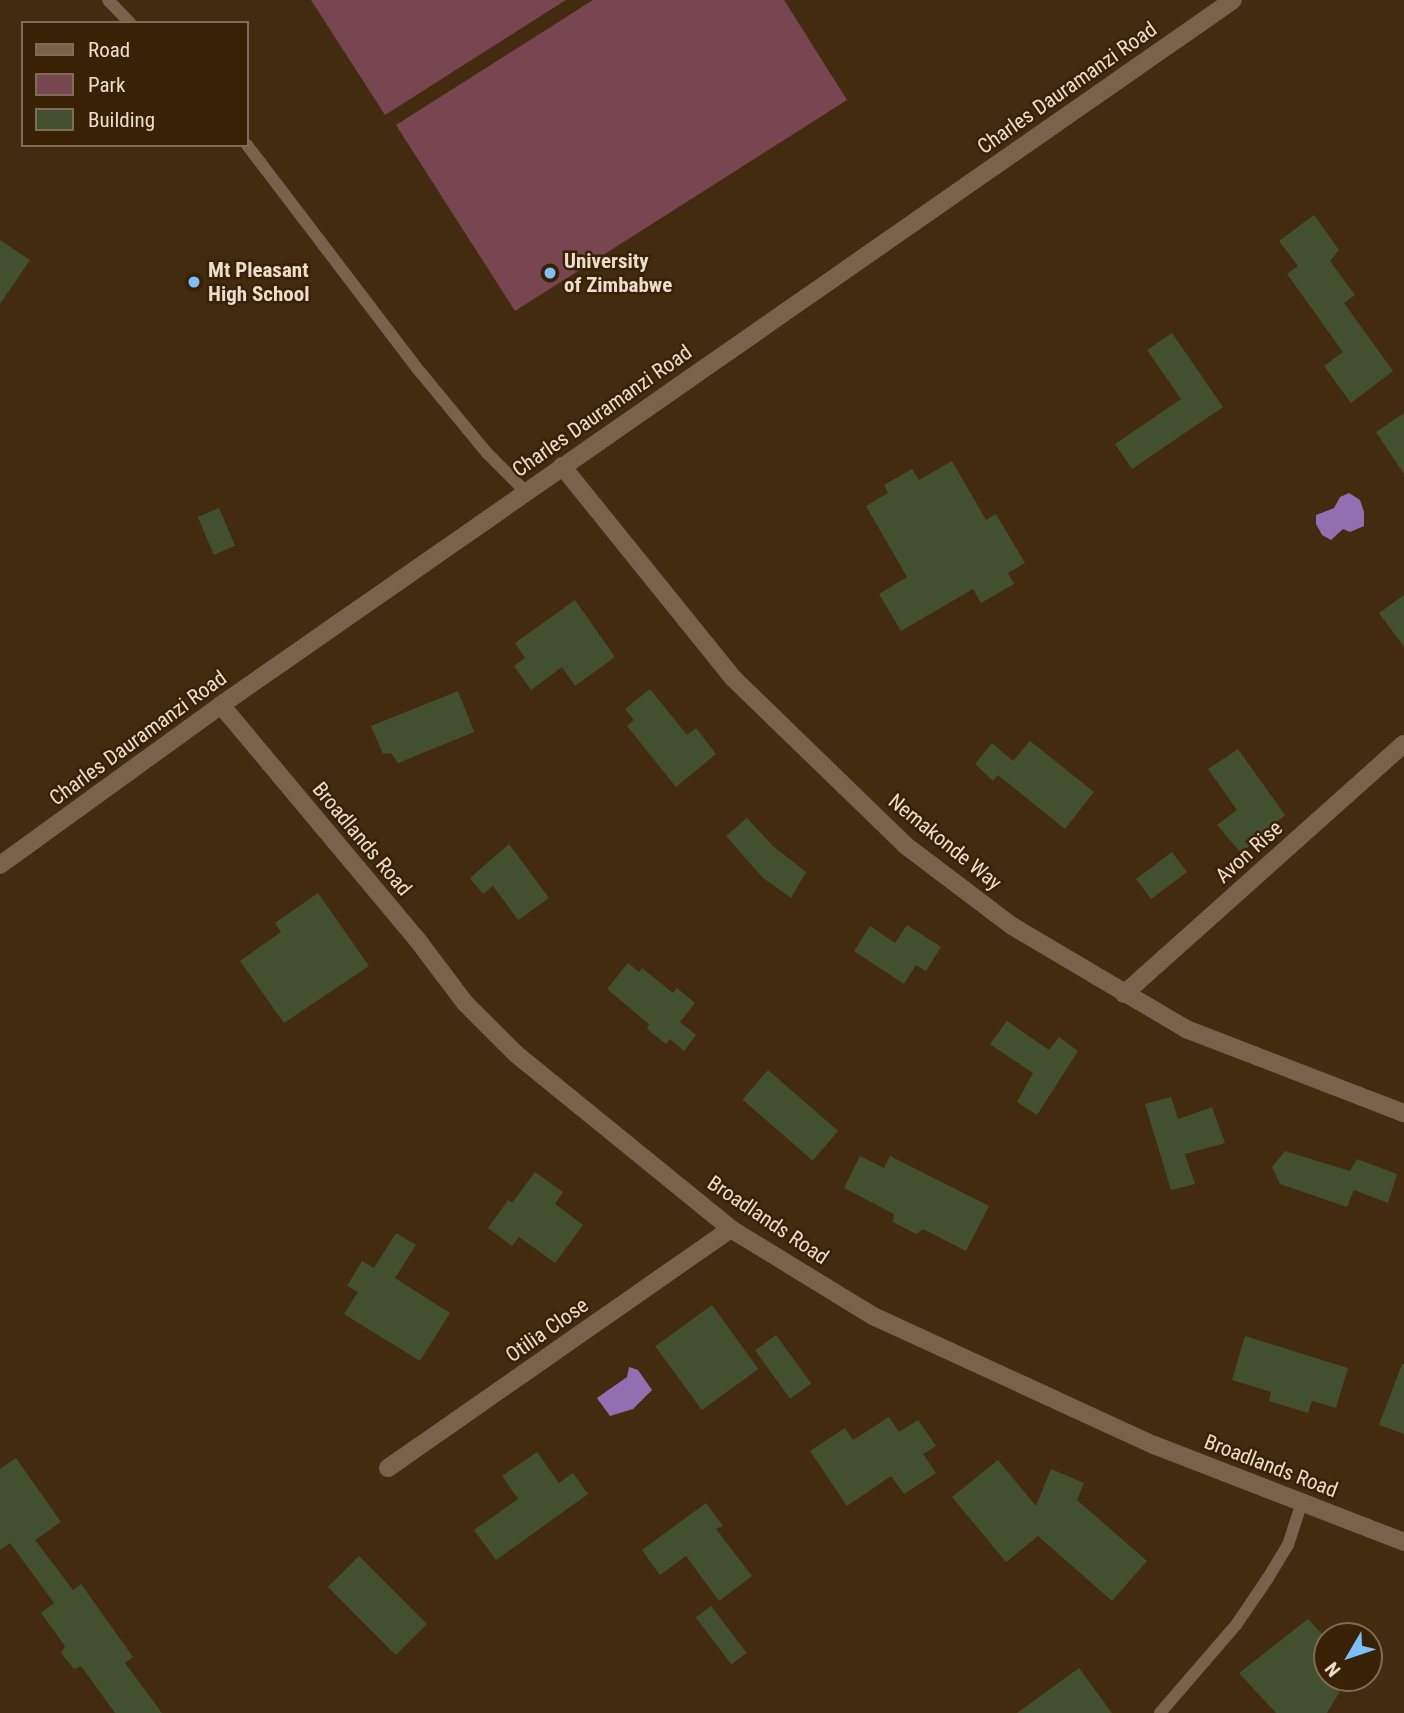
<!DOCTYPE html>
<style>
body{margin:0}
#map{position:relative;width:1404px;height:1713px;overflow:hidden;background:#432b10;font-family:"Roboto Condensed",sans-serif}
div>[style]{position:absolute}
.green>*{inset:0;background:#784650}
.water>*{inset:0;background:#916fb0}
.building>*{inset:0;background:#425030;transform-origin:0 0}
.service>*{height:12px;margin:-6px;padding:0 6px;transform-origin:6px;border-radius:6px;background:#79624b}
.minor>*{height:18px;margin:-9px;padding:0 9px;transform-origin:9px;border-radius:9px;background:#79624b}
.tertiary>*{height:18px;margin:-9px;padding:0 9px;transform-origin:9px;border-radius:9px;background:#79624b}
.dots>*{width:19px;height:19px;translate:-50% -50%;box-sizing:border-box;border:4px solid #382105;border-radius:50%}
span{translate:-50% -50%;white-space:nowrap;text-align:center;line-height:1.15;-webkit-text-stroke:5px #382105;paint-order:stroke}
.street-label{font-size:21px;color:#ecddce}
.poi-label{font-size:21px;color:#ecddce;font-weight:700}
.left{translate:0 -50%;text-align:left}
.legend{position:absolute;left:21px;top:21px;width:228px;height:126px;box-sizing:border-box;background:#382105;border:2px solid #806c55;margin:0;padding:9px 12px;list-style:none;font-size:21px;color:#ecddce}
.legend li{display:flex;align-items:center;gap:14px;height:35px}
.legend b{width:35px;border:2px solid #806c55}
.north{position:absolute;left:1313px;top:1622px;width:70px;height:70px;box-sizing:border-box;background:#382105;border:2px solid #806c55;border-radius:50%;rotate:231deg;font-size:19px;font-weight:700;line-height:28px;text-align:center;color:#ecddce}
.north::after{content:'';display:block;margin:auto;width:24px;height:32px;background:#7ebef9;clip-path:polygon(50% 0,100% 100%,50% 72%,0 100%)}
</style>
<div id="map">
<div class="green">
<i style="clip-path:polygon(311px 0,566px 0,385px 115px)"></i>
<i style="clip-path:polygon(593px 0,784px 0,847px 100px,515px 311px,396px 125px)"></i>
</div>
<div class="water">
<i style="clip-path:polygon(1349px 493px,1360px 500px,1364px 512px,1364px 526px,1350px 532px,1343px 529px,1331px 540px,1322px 535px,1316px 524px,1316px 515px,1334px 508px,1340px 497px)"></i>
<i style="clip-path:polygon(629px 1367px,638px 1370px,652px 1390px,633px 1409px,610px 1416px,597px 1398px,627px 1377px)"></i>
</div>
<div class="building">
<i style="clip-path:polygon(1314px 215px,1339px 250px,1330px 261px,1355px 295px,1344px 303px,1393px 371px,1351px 403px,1324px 366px,1343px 352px,1287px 274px,1298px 266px,1279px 241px)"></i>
<i style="clip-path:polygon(0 240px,30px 260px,0 304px)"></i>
<i style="clip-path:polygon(1172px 333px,1223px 407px,1132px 469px,1115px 444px,1181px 399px,1147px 350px)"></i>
<i style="clip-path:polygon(1404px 413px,1404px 474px,1376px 432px)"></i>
<i style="clip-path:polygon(952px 461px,986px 520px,996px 514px,1025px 563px,1008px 573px,1014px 584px,981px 603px,973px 589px,901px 631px,879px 594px,907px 577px,866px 506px,888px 493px,884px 485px,912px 469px,919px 480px)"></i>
<i style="left:219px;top:508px;width:41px;height:23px;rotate:67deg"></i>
<i style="clip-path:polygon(1404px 595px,1404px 647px,1379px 613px)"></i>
<i style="clip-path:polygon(575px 600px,615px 657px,575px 686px,562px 667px,531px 690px,514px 666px,525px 658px,515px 643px)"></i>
<i style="clip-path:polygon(650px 689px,687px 735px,696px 728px,716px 754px,676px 787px,627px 726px,634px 720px,625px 709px)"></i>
<i style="clip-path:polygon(458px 691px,474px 732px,398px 763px,391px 753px,383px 754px,371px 726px)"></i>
<i style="clip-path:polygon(1030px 741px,1094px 792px,1065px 829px,998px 775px,993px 781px,975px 764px,992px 743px,1013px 761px)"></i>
<i style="clip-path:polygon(1238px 749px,1285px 815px,1241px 853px,1217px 825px,1237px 810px,1208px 769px)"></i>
<i style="clip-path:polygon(747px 818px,773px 846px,806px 872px,791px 898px,763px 878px,726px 836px)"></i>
<i style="clip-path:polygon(509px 844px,549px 898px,518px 920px,493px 886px,483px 894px,470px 878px)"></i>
<i style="left:1172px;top:852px;width:25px;height:45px;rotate:53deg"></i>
<i style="clip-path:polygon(318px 893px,369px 966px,284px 1023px,240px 961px,281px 932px,275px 923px)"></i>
<i style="clip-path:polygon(907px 925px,941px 947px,926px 971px,916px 965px,904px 984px,854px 951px,870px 926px,895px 943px)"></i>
<i style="clip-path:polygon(628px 963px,639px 972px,642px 968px,673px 993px,677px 988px,695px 1003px,680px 1022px,696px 1035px,684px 1051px,670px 1039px,666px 1044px,647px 1029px,649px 1024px,607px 989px)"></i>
<i style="clip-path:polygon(1007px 1021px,1049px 1050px,1059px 1037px,1078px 1051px,1037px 1115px,1017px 1102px,1033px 1073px,990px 1044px)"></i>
<i style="left:768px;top:1070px;width:93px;height:39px;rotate:41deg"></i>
<i style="clip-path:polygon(1171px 1097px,1178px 1119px,1212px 1107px,1225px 1143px,1185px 1154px,1195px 1184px,1171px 1190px,1145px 1104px)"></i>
<i style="clip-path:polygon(1285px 1151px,1350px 1171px,1357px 1159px,1397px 1174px,1388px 1203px,1354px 1190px,1347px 1207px,1280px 1184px,1272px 1167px)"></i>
<i style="clip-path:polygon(860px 1156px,884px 1168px,890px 1156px,989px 1206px,966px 1251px,923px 1229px,916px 1234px,893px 1222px,894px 1214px,844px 1188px)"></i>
<i style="clip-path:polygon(535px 1172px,563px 1192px,555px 1204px,583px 1225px,555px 1263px,519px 1237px,512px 1246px,488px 1228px,508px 1200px,512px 1203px)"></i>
<i style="clip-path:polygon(396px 1233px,416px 1245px,395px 1278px,450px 1313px,420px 1361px,344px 1314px,358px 1292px,347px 1286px,362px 1261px,374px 1268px)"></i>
<i style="left:712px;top:1305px;width:79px;height:70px;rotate:54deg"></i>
<i style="left:776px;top:1335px;width:60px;height:26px;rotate:54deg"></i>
<i style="clip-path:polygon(1245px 1336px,1348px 1368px,1336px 1408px,1312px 1401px,1308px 1413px,1269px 1401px,1271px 1392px,1232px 1380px)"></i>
<i style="clip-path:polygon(1402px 1364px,1404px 1364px,1404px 1434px,1379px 1425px)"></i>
<i style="clip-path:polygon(889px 1417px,899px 1432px,918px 1420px,936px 1446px,923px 1454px,936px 1473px,904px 1494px,891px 1476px,847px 1506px,810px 1451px,845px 1428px,853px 1440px)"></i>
<i style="clip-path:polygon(537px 1452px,559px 1483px,573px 1473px,588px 1494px,496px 1560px,474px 1530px,518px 1499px,502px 1476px)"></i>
<i style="clip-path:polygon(16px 1458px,61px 1522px,35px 1540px,73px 1590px,81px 1584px,133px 1657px,125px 1663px,162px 1713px,115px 1713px,81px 1666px,74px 1669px,61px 1653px,65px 1646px,41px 1613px,54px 1603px,10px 1543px,0 1550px,0 1469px)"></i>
<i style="clip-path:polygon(998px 1460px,1036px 1506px,1051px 1469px,1084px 1483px,1077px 1500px,1147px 1561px,1112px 1601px,1038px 1536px,1006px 1562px,952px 1497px)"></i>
<i style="clip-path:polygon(706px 1503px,723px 1526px,716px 1529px,752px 1576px,719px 1601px,686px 1556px,660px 1575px,642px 1550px)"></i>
<i style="left:359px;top:1556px;width:96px;height:44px;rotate:45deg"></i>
<i style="left:711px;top:1606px;width:59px;height:19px;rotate:53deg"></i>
<i style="clip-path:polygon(1308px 1619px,1327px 1639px,1327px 1678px,1348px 1678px,1327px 1713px,1276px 1713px,1239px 1673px)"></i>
<i style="clip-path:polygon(1079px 1668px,1112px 1713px,1017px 1713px)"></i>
</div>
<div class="service">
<i style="left:108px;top:0;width:32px;rotate:46deg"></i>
<i style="left:247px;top:145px;width:287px;rotate:52.7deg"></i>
<i style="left:421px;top:373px;width:104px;rotate:50.5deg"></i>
<i style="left:487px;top:453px;width:55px;rotate:45deg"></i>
<i style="left:1160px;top:1713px;width:116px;rotate:-49.2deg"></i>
<i style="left:1236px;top:1625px;width:57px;rotate:-55.8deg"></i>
<i style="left:1268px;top:1578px;width:39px;rotate:-59deg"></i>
<i style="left:1288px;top:1545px;width:45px;rotate:-72deg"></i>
</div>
<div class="minor">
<i style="left:221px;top:705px;width:304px;rotate:50.1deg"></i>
<i style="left:416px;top:938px;width:81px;rotate:53deg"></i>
<i style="left:465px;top:1003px;width:72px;rotate:45deg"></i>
<i style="left:516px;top:1054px;width:277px;rotate:39.1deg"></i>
<i style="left:731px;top:1229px;width:167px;rotate:31.5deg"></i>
<i style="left:873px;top:1316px;width:309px;rotate:24.7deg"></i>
<i style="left:1154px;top:1445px;width:268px;rotate:21.2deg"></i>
<i style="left:1124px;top:994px;width:375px;rotate:-41.8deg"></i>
<i style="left:388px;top:1468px;width:418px;rotate:-34.9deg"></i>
</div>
<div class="tertiary">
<i style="left:562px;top:466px;width:274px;rotate:51.1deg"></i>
<i style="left:734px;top:679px;width:238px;rotate:44.1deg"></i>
<i style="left:905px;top:845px;width:134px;rotate:37.1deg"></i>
<i style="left:1012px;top:926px;width:202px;rotate:30.6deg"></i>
<i style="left:1186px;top:1029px;width:234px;rotate:21.1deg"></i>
<i style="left:0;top:865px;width:273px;rotate:-35.9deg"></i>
<i style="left:221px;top:705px;width:1233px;rotate:-34.86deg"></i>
</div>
<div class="dots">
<i style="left:550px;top:273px;background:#7ebef9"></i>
<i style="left:194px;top:282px;background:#7ebef9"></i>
</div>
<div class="street-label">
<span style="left:1067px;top:88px;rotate:-35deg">Charles Dauramanzi Road</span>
<span style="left:602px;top:411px;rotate:-35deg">Charles Dauramanzi Road</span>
<span style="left:138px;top:738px;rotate:-36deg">Charles Dauramanzi Road</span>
<span style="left:362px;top:839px;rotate:50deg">Broadlands Road</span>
<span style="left:945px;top:842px;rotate:39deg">Nemakonde Way</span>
<span style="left:1249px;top:852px;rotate:-42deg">Avon Rise</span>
<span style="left:768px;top:1220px;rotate:34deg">Broadlands Road</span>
<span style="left:547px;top:1330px;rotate:-35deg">Otilia Close</span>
<span style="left:1271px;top:1466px;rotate:21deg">Broadlands Road</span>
</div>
<div class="poi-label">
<span class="left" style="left:564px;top:273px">University<br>of Zimbabwe</span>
<span class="left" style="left:208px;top:282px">Mt Pleasant<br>High School</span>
</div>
<ul class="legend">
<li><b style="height:9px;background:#79624b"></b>Road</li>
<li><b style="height:19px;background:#784650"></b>Park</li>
<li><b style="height:19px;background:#425030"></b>Building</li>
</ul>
<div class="north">N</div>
</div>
